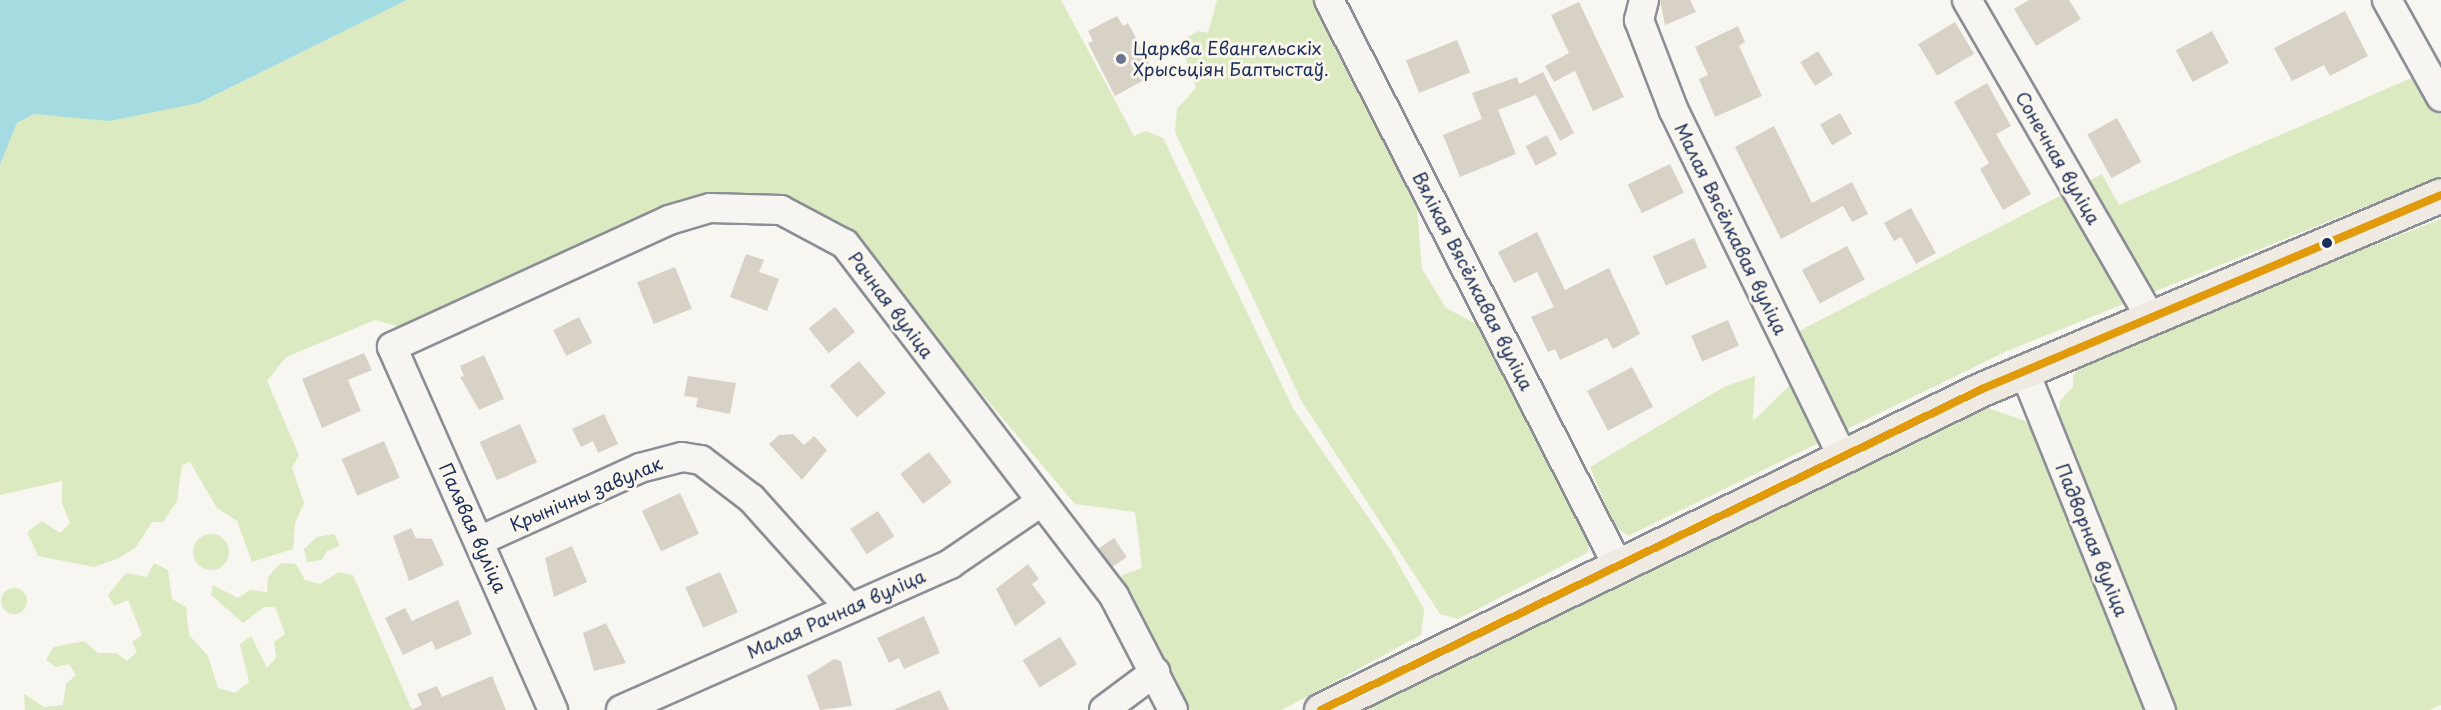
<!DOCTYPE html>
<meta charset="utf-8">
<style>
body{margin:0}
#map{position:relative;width:2441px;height:710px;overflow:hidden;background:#f8f6f0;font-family:"Playpen Sans",sans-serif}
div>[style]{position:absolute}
.green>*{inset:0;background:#dbeac0}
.round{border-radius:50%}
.water>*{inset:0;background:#a5dce2}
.building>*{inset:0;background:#d8d2c6;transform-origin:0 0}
.roads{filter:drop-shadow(2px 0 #8b8e94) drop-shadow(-2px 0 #8b8e94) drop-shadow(0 2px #8b8e94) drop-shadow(0 -2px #8b8e94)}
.minor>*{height:28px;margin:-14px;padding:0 14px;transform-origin:14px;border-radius:14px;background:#f6f5f1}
.major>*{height:33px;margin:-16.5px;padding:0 16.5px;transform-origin:16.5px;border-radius:16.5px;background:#efeae2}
.bus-1>*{height:8px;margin:-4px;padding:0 4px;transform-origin:4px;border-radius:4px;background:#e19a09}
.dots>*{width:16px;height:16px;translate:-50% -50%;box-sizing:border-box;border:3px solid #fbf7ec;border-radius:50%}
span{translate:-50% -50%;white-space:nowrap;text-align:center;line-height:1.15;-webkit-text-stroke:6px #fbf7ec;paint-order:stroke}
.poi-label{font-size:18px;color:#1b2f5e}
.left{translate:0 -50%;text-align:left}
.street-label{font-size:18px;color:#1b2f5e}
</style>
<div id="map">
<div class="green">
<i style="clip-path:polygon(407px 0,1061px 0,1134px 136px,1146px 131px,1163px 138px,1294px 410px,1390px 549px,1424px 609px,1421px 635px,1282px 710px,1184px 710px,1119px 587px,1122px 575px,1142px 568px,1135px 512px,1075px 504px,846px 233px,710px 202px,400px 327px,375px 320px,286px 357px,267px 381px,299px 455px,292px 468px,304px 503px,295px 523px,293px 549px,252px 562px,237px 521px,217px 508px,190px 462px,182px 465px,177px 501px,163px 522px,152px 522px,136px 547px,119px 558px,94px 567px,38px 556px,27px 532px,42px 521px,60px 533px,70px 523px,62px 503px,62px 481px,0 495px,0 165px,17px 123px,34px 114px,199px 103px)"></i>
<i style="clip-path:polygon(1217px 0,1314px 0,1416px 196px,1422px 269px,1446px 308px,1480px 326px,1591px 538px,1587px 553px,1458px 619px,1440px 614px,1302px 402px,1175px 132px,1177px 109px,1196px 88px,1179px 41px,1199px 31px,1208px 33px)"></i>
<i style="clip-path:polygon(2441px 65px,2441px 176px,2007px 351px,1628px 536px,1614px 525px,1590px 467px,1724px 387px,1755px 376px,1753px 421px,1791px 384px,1772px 345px,2102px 174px,2119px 205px)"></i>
<i style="clip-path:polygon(2441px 219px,2441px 705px,2429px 710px,2172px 710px,2058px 420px,2060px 401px,2073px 387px,2073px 376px,2090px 356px)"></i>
<i style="clip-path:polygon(1988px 408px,2031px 423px,2149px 710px,1356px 710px)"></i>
<i style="clip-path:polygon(334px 534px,340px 546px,327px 551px,322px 560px,307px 562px,304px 549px,317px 537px)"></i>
<i class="round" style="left:193px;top:534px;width:36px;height:36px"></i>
<i style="clip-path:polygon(154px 563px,168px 570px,172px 599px,186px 607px,189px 635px,208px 656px,218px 688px,235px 693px,249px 682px,240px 644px,251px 636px,267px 668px,276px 658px,274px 642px,285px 634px,275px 607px,264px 607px,243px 623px,211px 595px,213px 585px,238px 598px,250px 590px,267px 592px,268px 577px,281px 563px,296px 564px,305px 580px,320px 584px,339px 572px,353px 575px,412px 710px,25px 710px,24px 694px,44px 707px,63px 705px,66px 684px,76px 675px,69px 664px,56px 667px,46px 660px,53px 647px,84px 641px,98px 653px,116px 653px,127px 661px,137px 652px,132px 642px,142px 635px,128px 600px,114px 606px,108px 595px,126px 573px,147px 577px)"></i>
<i class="round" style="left:1px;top:588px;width:26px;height:26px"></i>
</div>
<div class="water">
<i style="clip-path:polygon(0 0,407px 0,199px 103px,109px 121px,34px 114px,17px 123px,0 165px)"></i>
</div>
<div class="building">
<i style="clip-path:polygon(1660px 0,1690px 0,1696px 12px,1665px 25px)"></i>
<i style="clip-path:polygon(2029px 0,2069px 0,2081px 19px,2036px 46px,2014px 9px)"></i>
<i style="clip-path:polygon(1579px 2px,1624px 97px,1593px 111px,1575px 71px,1554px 82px,1545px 66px,1569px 53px,1551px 15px)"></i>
<i style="clip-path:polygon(2345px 11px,2368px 56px,2330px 76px,2324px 65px,2292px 81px,2274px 48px)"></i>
<i style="clip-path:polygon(1117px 16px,1123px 26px,1128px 23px,1155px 74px,1115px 96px,1088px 43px,1093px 41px,1088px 31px)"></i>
<i style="left:1955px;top:22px;width:37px;height:43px;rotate:59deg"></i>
<i style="clip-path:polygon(1738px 26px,1745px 42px,1739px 46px,1762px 96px,1715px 117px,1699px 79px,1708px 75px,1695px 47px)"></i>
<i style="left:2212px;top:31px;width:36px;height:41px;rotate:62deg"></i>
<i style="left:1457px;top:40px;width:35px;height:55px;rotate:68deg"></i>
<i style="left:1818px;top:51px;width:28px;height:21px;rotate:58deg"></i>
<i style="clip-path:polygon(1543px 72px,1574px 133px,1560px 141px,1536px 95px,1498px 110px,1516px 154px,1460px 177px,1443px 135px,1482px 119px,1472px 93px,1517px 77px,1519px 84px)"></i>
<i style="clip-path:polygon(1987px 83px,2011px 126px,1996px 134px,2031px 194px,2003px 210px,1980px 169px,1989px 163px,1954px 102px)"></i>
<i style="left:1840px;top:113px;width:24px;height:23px;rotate:60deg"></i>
<i style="left:2117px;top:118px;width:50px;height:34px;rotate:61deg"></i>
<i style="clip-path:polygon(1774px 126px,1812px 203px,1852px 182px,1868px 214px,1852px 222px,1843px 206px,1781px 239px,1735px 147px)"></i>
<i style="left:1547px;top:135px;width:22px;height:24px;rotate:63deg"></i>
<i style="left:1670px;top:164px;width:32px;height:47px;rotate:64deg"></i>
<i style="clip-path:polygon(1911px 208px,1936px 253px,1916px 264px,1901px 237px,1894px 241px,1884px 223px)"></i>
<i style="clip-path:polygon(1537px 232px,1565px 290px,1609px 268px,1640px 334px,1613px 349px,1607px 338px,1560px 360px,1555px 349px,1548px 352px,1531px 317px,1554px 307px,1537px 272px,1514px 283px,1498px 252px)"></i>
<i style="left:1694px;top:238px;width:32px;height:45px;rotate:66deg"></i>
<i style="left:1847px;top:246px;width:38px;height:51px;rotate:62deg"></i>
<i style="clip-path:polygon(746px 254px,764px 260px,759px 272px,779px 279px,767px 311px,730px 297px)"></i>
<i style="left:675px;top:267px;width:45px;height:41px;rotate:68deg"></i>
<i style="left:835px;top:307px;width:32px;height:34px;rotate:51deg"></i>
<i style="left:579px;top:317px;width:29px;height:29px;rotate:63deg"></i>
<i style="left:1728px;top:320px;width:28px;height:40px;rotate:67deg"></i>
<i style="clip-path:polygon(364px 353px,372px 370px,348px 380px,361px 411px,322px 428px,302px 379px)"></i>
<i style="clip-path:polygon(484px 355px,504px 399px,479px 410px,460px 377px,464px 376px,460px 366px)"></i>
<i style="left:859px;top:361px;width:42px;height:38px;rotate:50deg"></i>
<i style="left:1632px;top:367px;width:45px;height:51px;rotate:62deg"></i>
<i style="clip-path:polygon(688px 376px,736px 383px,730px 414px,696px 407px,698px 398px,684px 396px)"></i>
<i style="clip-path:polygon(604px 414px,618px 444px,598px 453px,593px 441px,581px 447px,572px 429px)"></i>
<i style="left:520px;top:424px;width:42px;height:44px;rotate:66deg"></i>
<i style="clip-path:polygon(793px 434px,804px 445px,814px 436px,827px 450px,802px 480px,769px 444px,779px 435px)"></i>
<i style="left:384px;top:441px;width:40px;height:46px;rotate:67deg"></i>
<i style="left:929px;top:452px;width:38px;height:36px;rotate:53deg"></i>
<i style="left:680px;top:493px;width:45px;height:42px;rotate:65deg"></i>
<i style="left:878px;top:511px;width:30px;height:33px;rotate:57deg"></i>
<i style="clip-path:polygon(411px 528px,416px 538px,432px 539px,444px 565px,409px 581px,393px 536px)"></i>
<i style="left:1114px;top:538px;width:23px;height:19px;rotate:56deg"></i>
<i style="clip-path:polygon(572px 546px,587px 582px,554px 597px,545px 558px)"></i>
<i style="clip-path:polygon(1028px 564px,1039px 579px,1032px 584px,1046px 603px,1015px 626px,996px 589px)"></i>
<i style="left:720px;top:572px;width:44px;height:38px;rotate:66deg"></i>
<i style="clip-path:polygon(458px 600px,472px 634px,436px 650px,432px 641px,403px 655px,385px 618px,405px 608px,412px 621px)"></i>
<i style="clip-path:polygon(924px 616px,940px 653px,904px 669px,899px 658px,889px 663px,877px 638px)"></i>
<i style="clip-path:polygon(606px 623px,626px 663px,594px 671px,583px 633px)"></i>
<i style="left:1060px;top:637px;width:32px;height:44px;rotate:58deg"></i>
<i style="clip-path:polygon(834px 659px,841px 661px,852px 706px,820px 710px,807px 676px)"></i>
<i style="clip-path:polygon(492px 676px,506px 710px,411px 710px,422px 705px,417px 694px,437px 686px,442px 697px)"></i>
<i style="clip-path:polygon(940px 690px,949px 710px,893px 710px)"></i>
</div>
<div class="roads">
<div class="minor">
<i style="left:1329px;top:0;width:631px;rotate:62.95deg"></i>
<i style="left:1644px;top:0;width:21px;rotate:104deg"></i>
<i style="left:1639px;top:20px;width:97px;rotate:69deg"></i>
<i style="left:1674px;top:111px;width:381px;rotate:64deg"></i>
<i style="left:1967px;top:0;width:366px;rotate:60deg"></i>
<i style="left:2387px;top:0;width:111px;rotate:60.9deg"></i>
<i style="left:2024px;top:370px;width:367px;rotate:68.1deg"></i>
<i style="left:479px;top:541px;width:177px;rotate:-24.4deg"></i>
<i style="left:640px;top:468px;width:43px;rotate:-14.7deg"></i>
<i style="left:682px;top:457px;width:19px;rotate:9deg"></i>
<i style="left:701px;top:460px;width:64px;rotate:37.4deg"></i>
<i style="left:752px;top:499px;width:145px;rotate:48.1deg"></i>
<i style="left:553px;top:710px;width:397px;rotate:-113.9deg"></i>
<i style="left:392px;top:347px;width:305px;rotate:-24.6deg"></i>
<i style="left:669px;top:220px;width:43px;rotate:-16.3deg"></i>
<i style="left:710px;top:208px;width:71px;rotate:1.6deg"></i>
<i style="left:781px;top:210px;width:72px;rotate:28deg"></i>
<i style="left:845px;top:244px;width:443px;rotate:52.6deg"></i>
<i style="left:1114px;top:596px;width:128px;rotate:62.6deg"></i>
<i style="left:621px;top:710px;width:360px;rotate:-23.9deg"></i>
<i style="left:950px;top:564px;width:110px;rotate:-34.3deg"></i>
<i style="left:1104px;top:710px;width:64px;rotate:-36.7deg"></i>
</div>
<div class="major">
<i style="left:1321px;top:710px;width:735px;rotate:-25.9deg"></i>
<i style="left:1982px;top:389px;width:498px;rotate:-22.9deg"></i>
</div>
</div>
<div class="bus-1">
<i style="left:1321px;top:710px;width:735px;rotate:-25.9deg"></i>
<i style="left:1982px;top:389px;width:498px;rotate:-22.9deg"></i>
</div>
<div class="dots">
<i style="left:1121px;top:59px;background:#687591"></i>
<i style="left:2327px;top:243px;background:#1b2f5e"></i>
</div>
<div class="poi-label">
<span class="left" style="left:1133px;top:59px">Царква Евангельскіх<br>Хрысьціян Баптыстаў.</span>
</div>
<div class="street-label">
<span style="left:2058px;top:158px;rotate:60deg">Сонечная вуліца</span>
<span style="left:1731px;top:229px;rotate:64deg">Малая Вясёлкавая вуліца</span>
<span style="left:1473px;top:281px;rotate:63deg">Вялікая Вясёлкавая вуліца</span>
<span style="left:891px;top:305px;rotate:53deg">Рачная вуліца</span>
<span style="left:586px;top:494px;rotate:-23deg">Крынічны завулак</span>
<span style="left:473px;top:528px;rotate:66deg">Палявая вуліца</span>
<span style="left:2092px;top:540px;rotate:68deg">Падворная вуліца</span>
<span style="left:836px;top:614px;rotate:-24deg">Малая Рачная вуліца</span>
</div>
</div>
